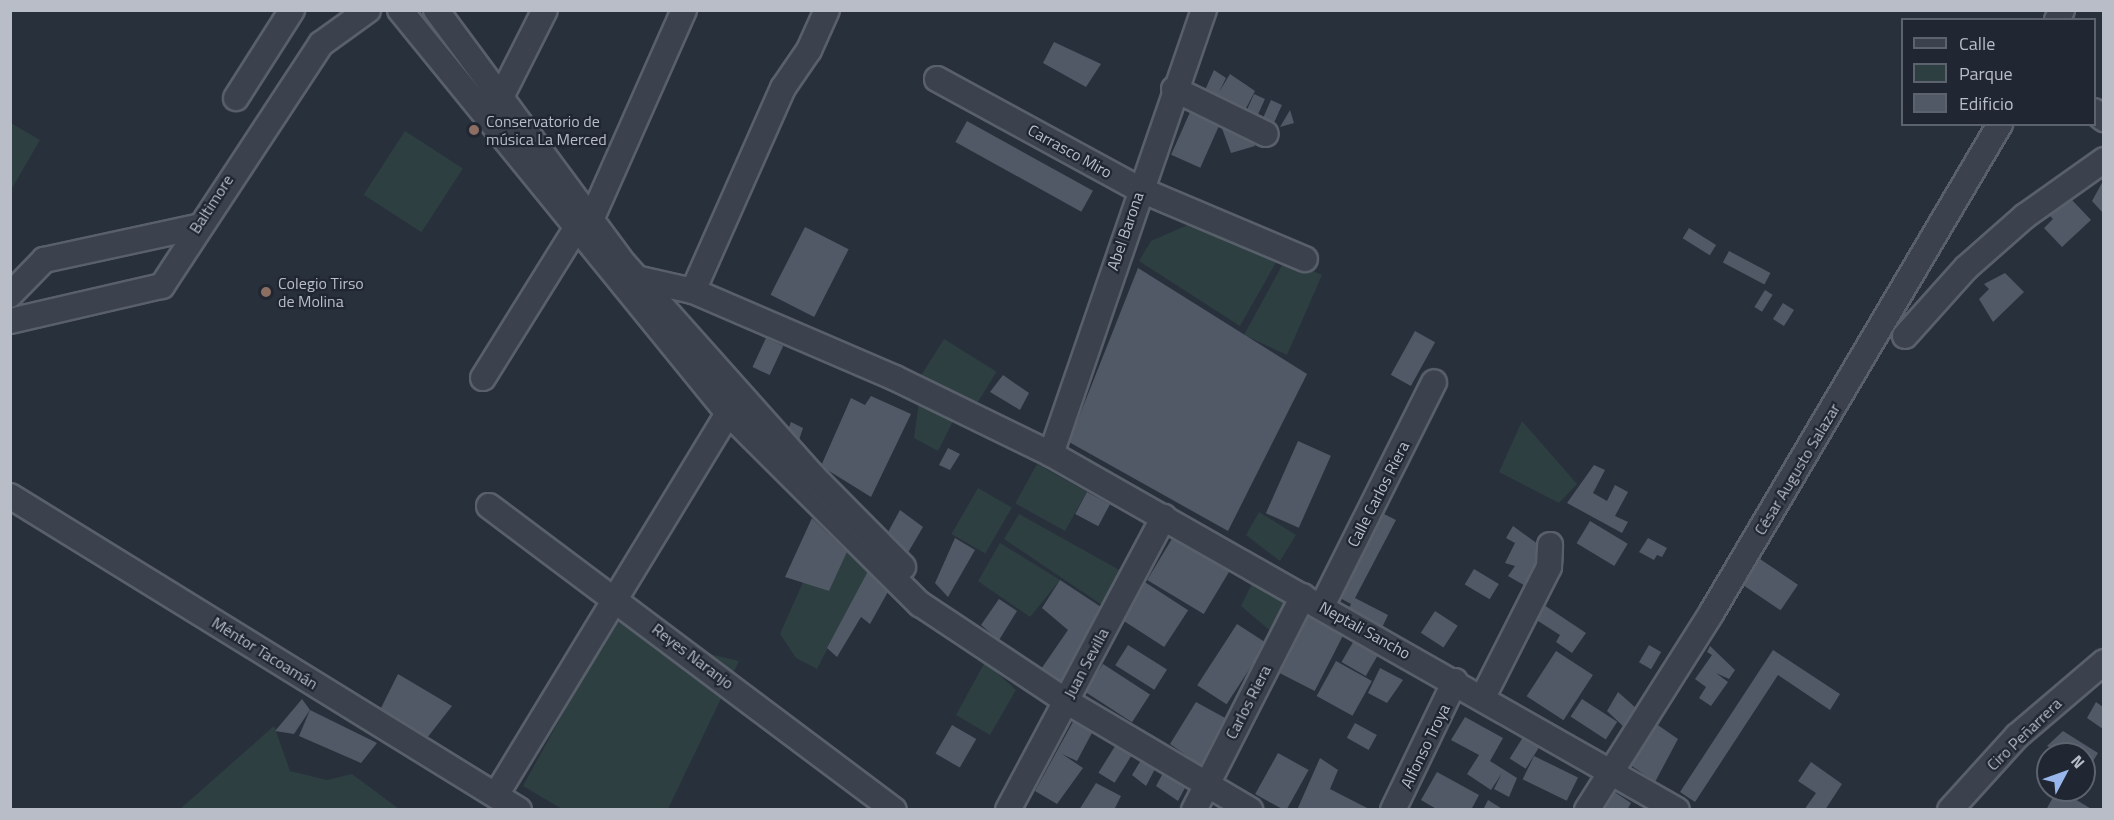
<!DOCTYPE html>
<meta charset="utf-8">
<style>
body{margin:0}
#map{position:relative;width:2114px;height:820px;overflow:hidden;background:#28303c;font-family:"Titillium Web",sans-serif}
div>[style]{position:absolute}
.green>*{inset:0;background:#2d3f40;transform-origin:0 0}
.building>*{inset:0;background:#515967;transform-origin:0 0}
.roads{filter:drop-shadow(2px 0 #59606b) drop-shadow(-2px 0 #59606b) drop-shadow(0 2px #59606b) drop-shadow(0 -2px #59606b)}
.minor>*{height:24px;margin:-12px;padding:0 12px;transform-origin:12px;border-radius:12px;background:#3c424d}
.dots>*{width:16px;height:16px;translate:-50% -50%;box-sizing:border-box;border:3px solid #202732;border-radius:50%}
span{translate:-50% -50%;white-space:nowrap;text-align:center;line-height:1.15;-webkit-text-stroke:4.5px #202732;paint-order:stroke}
.poi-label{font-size:16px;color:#b8bdc8}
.left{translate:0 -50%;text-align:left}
.street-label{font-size:16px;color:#b8bdc8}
.frame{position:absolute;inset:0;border:12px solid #b8bdc8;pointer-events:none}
.legend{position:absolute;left:1901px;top:18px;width:195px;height:108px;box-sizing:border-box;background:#202732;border:2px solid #5d636e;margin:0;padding:8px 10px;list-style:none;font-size:18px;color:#b8bdc8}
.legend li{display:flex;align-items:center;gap:12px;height:30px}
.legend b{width:30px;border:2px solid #5d636e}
.north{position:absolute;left:2036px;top:742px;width:60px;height:60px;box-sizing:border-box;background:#202732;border:2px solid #5d636e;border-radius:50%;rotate:49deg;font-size:16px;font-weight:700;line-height:24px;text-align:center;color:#b8bdc8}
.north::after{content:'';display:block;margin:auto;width:21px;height:27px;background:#98b6ec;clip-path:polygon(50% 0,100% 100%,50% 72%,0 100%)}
</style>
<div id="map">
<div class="green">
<i style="clip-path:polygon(11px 123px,40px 140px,11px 190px)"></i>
<i style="left:405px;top:131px;width:69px;height:76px;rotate:33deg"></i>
<i style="clip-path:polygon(1206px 217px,1278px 259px,1240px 326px,1139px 261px,1151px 241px)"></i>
<i style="clip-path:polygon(1286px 258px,1322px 275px,1287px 355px,1244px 335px)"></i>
<i style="left:944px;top:339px;width:62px;height:44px;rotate:32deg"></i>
<i style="clip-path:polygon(919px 402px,953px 421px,938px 451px,914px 438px)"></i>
<i style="clip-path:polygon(1522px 421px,1577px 484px,1559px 503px,1499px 472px)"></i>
<i style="left:1037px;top:464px;width:57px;height:45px;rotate:29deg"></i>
<i style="left:978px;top:488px;width:39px;height:53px;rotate:30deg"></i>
<i style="clip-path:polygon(1259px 512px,1296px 535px,1280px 561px,1246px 535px)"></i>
<i style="clip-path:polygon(1019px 514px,1123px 572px,1105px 607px,1004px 539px)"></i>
<i style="clip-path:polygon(1000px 543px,1060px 580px,1030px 617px,978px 581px)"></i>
<i style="clip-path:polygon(847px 552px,868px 571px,817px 669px,796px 658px,780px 634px,803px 582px,829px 591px)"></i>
<i style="clip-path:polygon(1252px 584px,1288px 604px,1273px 633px,1241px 606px)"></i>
<i style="clip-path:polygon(622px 606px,671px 645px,739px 661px,668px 809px,562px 809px,523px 786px)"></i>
<i style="clip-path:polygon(985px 662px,1016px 690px,990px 735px,956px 715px)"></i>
<i style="clip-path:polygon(274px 726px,290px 771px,327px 780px,352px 774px,399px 809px,179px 810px)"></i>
</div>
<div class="building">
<i style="clip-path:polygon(1054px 42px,1101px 64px,1086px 87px,1043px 63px)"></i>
<i style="clip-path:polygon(1214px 70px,1226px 78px,1219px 92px,1230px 74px,1255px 91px,1243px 114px,1205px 90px)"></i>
<i style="left:1254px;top:94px;width:12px;height:22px;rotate:24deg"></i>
<i style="left:1271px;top:100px;width:12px;height:23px;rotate:24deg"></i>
<i style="left:1191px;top:110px;width:32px;height:49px;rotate:24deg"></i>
<i style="clip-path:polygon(1290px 110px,1294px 123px,1280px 127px)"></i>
<i style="clip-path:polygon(1238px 119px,1255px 146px,1231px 153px,1220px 123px)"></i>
<i style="left:967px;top:121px;width:144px;height:24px;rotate:29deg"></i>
<i style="clip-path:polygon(2103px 181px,2103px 213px,2092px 201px)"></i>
<i style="clip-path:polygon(2072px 200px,2091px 220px,2062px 247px,2044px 228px,2053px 219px,2049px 215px)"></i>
<i style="left:805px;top:227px;width:49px;height:76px;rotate:27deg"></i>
<i style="left:1689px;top:228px;width:32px;height:12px;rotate:32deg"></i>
<i style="left:1729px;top:251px;width:47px;height:13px;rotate:28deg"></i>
<i style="clip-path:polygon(1138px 268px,1307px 374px,1228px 531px,1069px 442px)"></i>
<i style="clip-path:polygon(2005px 273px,2024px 292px,1993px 322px,1979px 299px,1989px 289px,1984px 284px)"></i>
<i style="left:1765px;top:290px;width:9px;height:20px;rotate:32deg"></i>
<i style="left:1783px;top:303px;width:13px;height:19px;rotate:32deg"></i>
<i style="left:1415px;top:331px;width:23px;height:50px;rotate:29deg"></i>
<i style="left:766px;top:338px;width:19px;height:32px;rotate:25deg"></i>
<i style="clip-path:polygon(1003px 375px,1029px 393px,1020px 410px,990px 392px)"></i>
<i style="clip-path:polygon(871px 396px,911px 414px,871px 497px,821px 466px,851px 398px,865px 405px)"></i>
<i style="clip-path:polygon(791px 422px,803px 428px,797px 446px,788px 430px)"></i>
<i style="left:1298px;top:441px;width:36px;height:79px;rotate:24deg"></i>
<i style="clip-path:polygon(948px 448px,960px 454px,950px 470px,939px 465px)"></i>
<i style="clip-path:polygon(1594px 465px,1605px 470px,1593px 493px,1607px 501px,1615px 485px,1628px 492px,1615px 516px,1628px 522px,1622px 533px,1567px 503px)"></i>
<i style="left:1087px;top:492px;width:26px;height:25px;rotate:28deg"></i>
<i style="clip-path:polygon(1374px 509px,1396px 520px,1355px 598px,1388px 615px,1379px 634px,1345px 616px,1351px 604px,1329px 592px)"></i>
<i style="clip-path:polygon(900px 510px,923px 527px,906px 556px,887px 534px)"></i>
<i style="clip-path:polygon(812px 518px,847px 552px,829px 591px,785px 577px)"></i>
<i style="left:1590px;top:521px;width:44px;height:26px;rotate:31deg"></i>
<i style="clip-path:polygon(1513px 526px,1542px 547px,1529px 588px,1508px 576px,1515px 566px,1505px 563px,1515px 543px,1506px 538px)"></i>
<i style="left:1176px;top:532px;width:66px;height:56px;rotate:31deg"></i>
<i style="clip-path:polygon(955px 538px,975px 550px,948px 597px,935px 583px)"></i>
<i style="clip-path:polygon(1648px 538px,1667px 548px,1662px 557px,1657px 555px,1654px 560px,1639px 552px)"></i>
<i style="left:1754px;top:555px;width:53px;height:31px;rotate:34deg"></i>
<i style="left:1474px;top:569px;width:29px;height:18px;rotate:31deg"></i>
<i style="clip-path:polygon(868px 571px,889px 590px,870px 624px,861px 617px,837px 657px,827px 648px)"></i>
<i style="left:1137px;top:577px;width:61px;height:44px;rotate:33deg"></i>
<i style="clip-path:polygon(1060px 580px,1101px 607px,1062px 685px,1039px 672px,1068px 630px,1042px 608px)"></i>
<i style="clip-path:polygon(999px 599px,1017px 611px,999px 640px,981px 625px)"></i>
<i style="clip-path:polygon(1544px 605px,1586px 633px,1572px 653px,1556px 642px,1560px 635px,1535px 619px)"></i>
<i style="left:1435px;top:611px;width:27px;height:26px;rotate:33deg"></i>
<i style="left:1309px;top:614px;width:40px;height:66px;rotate:27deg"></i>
<i style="left:1237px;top:624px;width:35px;height:73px;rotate:33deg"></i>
<i style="left:1356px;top:637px;width:28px;height:29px;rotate:30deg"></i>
<i style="left:1128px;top:645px;width:46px;height:24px;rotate:32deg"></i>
<i style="left:1649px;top:645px;width:14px;height:20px;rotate:30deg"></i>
<i style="clip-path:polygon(1710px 646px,1735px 670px,1729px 679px,1716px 673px,1728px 682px,1711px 706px,1699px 698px,1706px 687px,1695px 679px,1712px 655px,1707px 652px)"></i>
<i style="clip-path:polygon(1773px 650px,1840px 694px,1830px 710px,1778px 675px,1695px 802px,1680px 792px)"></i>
<i style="left:1556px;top:651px;width:44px;height:54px;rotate:33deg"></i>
<i style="left:1336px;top:661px;width:41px;height:40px;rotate:29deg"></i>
<i style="left:1103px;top:664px;width:56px;height:33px;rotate:33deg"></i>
<i style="clip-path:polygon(1380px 668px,1403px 680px,1387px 703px,1368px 693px)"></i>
<i style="clip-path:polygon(398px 674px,452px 706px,427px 738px,381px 708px)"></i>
<i style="clip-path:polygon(1618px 692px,1636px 708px,1625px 728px,1607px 711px)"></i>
<i style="clip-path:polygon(302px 699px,310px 710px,294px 734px,275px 731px)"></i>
<i style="left:1582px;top:699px;width:42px;height:21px;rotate:33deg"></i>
<i style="clip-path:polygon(1196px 702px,1227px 719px,1203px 767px,1170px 744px)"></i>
<i style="clip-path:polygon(2096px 702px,2103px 707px,2103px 729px,2087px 718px)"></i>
<i style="clip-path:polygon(310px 710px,377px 743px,361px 763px,299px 736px)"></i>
<i style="clip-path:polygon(1465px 717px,1503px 738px,1490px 761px,1517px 778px,1509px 797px,1494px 789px,1502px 773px,1491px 790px,1467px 774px,1479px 755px,1451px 740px)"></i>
<i style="clip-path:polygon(1074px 720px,1093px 731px,1077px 761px,1062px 754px,1083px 768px,1057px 804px,1035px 791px)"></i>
<i style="clip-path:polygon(1652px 721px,1678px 739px,1655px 782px,1626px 762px)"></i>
<i style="left:1355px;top:723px;width:25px;height:17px;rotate:29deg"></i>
<i style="left:952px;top:725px;width:28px;height:33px;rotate:30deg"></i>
<i style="clip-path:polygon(2063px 731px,2098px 753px,2087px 771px,2084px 754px,2060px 754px,2047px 746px)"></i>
<i style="left:1525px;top:734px;width:19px;height:29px;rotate:32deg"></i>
<i style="left:1117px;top:743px;width:19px;height:35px;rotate:32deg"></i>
<i style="left:1278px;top:753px;width:35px;height:47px;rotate:29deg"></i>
<i style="left:1534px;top:756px;width:49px;height:26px;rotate:26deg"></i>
<i style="clip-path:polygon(1143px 757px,1156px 767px,1146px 786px,1132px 775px)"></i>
<i style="clip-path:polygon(1320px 758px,1338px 770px,1330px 789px,1371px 810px,1297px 810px)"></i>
<i style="clip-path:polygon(1811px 762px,1842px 784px,1825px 810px,1804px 810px,1816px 793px,1798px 781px)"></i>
<i style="clip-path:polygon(1437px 772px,1479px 795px,1471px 810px,1438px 810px,1421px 800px)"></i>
<i style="clip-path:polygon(1163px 773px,1186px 786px,1178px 801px,1156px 786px)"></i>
<i style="clip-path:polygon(1096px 783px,1121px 796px,1114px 810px,1079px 810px)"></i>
<i style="clip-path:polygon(2057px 790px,2060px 790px,2093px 810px,2046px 810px)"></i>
<i style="clip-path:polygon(1613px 791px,1631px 803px,1627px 810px,1596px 810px)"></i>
<i style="clip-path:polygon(1488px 800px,1504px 810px,1483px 810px)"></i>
</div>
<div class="roads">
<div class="minor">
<i style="left:400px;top:10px;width:520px;rotate:50.86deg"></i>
<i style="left:728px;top:413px;width:271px;rotate:44.9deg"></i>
<i style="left:920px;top:604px;width:175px;rotate:33.6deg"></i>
<i style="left:1066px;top:701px;width:214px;rotate:30.6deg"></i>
<i style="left:436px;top:10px;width:317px;rotate:53.5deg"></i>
<i style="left:625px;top:265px;width:283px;rotate:48.3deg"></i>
<i style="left:813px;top:476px;width:128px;rotate:45.3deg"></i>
<i style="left:2057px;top:20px;width:11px;rotate:-63deg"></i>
<i style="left:937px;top:79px;width:230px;rotate:28.6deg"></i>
<i style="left:1139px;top:189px;width:180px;rotate:22.9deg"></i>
<i style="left:1174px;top:89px;width:102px;rotate:26.1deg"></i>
<i style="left:501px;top:97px;width:97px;rotate:-63.2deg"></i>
<i style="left:236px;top:98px;width:104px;rotate:-57.5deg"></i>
<i style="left:2094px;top:111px;width:13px;rotate:39deg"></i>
<i style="left:591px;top:220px;width:230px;rotate:-66.1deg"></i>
<i style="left:640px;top:279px;width:54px;rotate:12.8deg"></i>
<i style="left:693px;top:291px;width:222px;rotate:-66.1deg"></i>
<i style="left:783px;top:88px;width:46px;rotate:-55.6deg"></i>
<i style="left:809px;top:50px;width:44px;rotate:-65.8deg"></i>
<i style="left:693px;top:291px;width:220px;rotate:23.3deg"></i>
<i style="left:895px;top:378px;width:174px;rotate:26deg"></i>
<i style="left:1051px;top:454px;width:720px;rotate:29.63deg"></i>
<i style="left:10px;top:295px;width:49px;rotate:-45.8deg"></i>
<i style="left:44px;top:260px;width:156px;rotate:-12.2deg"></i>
<i style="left:10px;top:321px;width:156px;rotate:-13deg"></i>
<i style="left:162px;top:286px;width:290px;rotate:-56.7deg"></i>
<i style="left:321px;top:44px;width:58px;rotate:-35.9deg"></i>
<i style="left:1905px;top:336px;width:91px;rotate:-48.1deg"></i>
<i style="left:1966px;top:268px;width:79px;rotate:-41.4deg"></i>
<i style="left:2025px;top:216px;width:97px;rotate:-35.3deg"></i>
<i style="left:483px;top:378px;width:174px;rotate:-58.1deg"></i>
<i style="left:1051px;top:454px;width:470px;rotate:-71deg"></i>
<i style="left:10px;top:496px;width:598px;rotate:31.67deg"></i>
<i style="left:489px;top:506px;width:506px;rotate:36.89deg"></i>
<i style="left:1322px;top:606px;width:250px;rotate:-63.4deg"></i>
<i style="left:1483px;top:697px;width:146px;rotate:-63.1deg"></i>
<i style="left:1549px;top:567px;width:22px;rotate:-87deg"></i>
<i style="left:496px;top:795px;width:447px;rotate:-58.7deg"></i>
<i style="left:1008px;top:810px;width:332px;rotate:-62deg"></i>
<i style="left:1194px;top:810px;width:240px;rotate:-63deg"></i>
<i style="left:1393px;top:810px;width:143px;rotate:-64.3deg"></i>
<i style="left:1587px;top:810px;width:234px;rotate:-57.7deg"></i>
<i style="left:1712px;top:612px;width:567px;rotate:-59.45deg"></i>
<i style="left:1950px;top:810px;width:100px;rotate:-47.8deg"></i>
<i style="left:2017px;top:736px;width:114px;rotate:-40.4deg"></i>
</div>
</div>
<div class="dots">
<i style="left:474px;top:130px;background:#8d6e63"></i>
<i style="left:266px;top:292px;background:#8d6e63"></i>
</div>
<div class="poi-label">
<span class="left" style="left:486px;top:130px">Conservatorio de<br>música La Merced</span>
<span class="left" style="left:278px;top:292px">Colegio Tirso<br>de Molina</span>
</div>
<div class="street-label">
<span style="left:1070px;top:151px;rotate:29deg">Carrasco Miro</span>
<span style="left:211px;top:204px;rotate:-57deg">Baltimore</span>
<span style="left:1125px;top:231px;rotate:-71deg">Abel Barona</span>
<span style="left:1797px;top:469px;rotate:-59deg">César Augusto Salazar</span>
<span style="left:1378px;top:494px;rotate:-63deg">Calle Carlos Riera</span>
<span style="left:1365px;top:630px;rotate:29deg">Neptali Sancho</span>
<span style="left:265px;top:653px;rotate:32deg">Méntor Tacoamán</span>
<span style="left:693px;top:656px;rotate:37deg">Reyes Naranjo</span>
<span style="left:1086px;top:663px;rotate:-62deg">Juan Sevilla</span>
<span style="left:1248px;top:702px;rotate:-63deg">Carlos Riera</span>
<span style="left:2024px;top:734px;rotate:-44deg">Ciro Peñarrera</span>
<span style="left:1425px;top:746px;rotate:-64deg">Alfonso Troya</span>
</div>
<div class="frame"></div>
<ul class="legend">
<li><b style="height:8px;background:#3c424d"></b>Calle</li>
<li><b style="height:16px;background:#2d3f40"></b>Parque</li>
<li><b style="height:16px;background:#515967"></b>Edificio</li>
</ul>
<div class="north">N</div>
</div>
